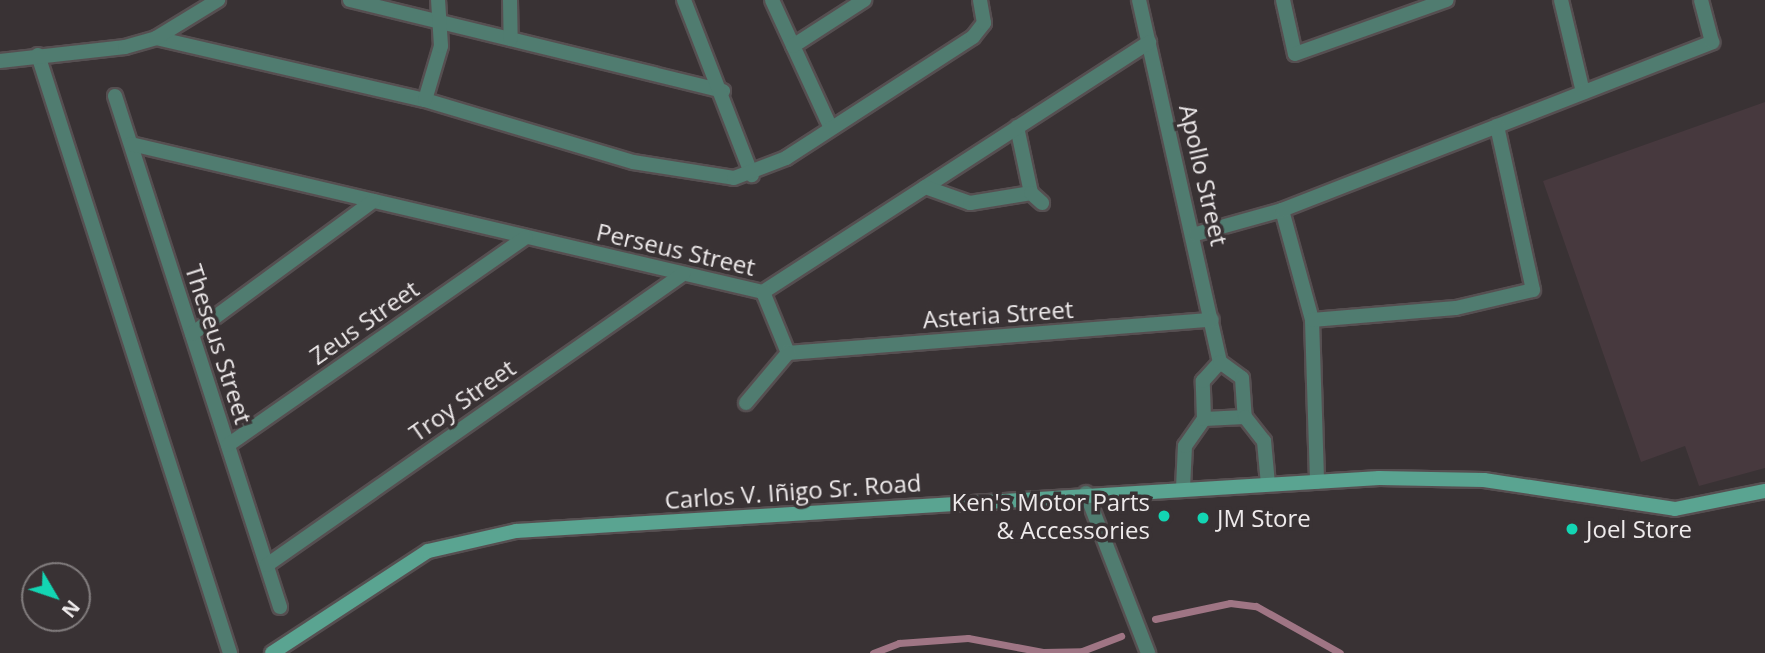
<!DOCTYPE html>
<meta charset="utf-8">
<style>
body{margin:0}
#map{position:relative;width:1765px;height:653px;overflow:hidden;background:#393234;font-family:"Open Sans",sans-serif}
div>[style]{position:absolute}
.built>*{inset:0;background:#47393e}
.stream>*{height:7px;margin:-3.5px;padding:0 3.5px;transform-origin:3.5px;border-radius:3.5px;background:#9f7584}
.roads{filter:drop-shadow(2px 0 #564f51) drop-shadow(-2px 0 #564f51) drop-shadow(0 2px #564f51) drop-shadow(0 -2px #564f51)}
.minor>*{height:14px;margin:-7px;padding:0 7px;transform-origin:7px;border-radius:7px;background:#507c70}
.secondary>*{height:14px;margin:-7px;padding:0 7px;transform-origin:7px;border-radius:7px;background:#5aa491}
.dots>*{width:19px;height:19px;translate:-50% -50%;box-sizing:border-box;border:4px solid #393234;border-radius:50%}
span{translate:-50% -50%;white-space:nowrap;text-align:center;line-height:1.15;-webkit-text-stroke:7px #393234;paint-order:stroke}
.street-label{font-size:24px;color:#eeeaeb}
.poi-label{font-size:24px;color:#eeeaeb}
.right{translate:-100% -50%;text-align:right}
.left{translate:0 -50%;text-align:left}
.north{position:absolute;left:21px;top:562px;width:70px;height:70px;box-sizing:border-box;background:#393234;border:2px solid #817c7d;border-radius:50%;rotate:129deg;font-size:19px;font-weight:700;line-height:28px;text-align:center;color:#eeeaeb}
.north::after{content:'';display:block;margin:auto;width:24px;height:32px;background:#13d5b3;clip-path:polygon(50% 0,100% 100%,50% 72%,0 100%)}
</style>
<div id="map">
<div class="built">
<i style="clip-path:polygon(1765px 102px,1765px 468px,1699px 486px,1685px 446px,1641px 462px,1543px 181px)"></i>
</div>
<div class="stream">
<i style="left:1155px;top:619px;width:77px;rotate:-12deg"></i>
<i style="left:1230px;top:603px;width:26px;rotate:7deg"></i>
<i style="left:1256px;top:606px;width:96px;rotate:29.2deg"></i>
<i style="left:873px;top:653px;width:28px;rotate:-21deg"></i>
<i style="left:899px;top:643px;width:69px;rotate:-4.1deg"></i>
<i style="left:968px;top:638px;width:76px;rotate:10.6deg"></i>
<i style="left:1043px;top:652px;width:39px;rotate:-1deg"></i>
<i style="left:1082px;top:651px;width:42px;rotate:-21deg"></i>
</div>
<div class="roads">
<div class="minor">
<i style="left:350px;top:0;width:384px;rotate:13.7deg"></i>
<i style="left:510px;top:0;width:39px;rotate:89deg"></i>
<i style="left:684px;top:0;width:188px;rotate:68.8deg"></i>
<i style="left:772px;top:0;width:139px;rotate:65.3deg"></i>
<i style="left:1139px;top:0;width:371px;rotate:77.4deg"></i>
<i style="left:1283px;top:0;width:55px;rotate:77.5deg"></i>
<i style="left:1295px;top:54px;width:161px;rotate:-19.6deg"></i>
<i style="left:1561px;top:0;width:95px;rotate:76.6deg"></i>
<i style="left:156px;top:38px;width:276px;rotate:13deg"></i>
<i style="left:425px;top:100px;width:217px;rotate:16.6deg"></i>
<i style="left:633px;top:162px;width:102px;rotate:9deg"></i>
<i style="left:734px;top:178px;width:56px;rotate:-21deg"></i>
<i style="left:786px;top:158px;width:223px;rotate:-32.9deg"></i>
<i style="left:973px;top:37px;width:18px;rotate:-52deg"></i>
<i style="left:984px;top:23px;width:23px;rotate:-100deg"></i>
<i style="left:793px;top:46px;width:85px;rotate:-32.9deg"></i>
<i style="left:38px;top:55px;width:628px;rotate:72.2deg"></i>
<i style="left:0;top:61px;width:126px;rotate:-6.4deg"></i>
<i style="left:125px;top:47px;width:32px;rotate:-16deg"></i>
<i style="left:156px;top:38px;width:73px;rotate:-31.5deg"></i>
<i style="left:115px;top:96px;width:537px;rotate:72.1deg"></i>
<i style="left:425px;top:100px;width:56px;rotate:-73.5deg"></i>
<i style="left:441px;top:46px;width:46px;rotate:-93.7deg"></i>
<i style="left:1017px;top:127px;width:67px;rotate:78deg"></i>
<i style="left:131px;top:144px;width:649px;rotate:13.18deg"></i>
<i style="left:763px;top:292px;width:460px;rotate:-32.9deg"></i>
<i style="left:925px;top:187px;width:48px;rotate:19.6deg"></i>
<i style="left:970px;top:203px;width:62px;rotate:-9.3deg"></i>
<i style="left:1031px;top:193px;width:15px;rotate:42deg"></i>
<i style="left:1282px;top:210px;width:114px;rotate:74.7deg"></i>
<i style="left:1312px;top:320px;width:162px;rotate:88.2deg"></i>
<i style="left:1196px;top:234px;width:89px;rotate:-15.6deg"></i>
<i style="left:1282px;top:210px;width:462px;rotate:-21.3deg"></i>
<i style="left:1712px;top:42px;width:43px;rotate:-104.7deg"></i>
<i style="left:763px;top:292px;width:66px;rotate:67.7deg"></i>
<i style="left:1312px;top:320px;width:144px;rotate:-4.8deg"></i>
<i style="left:1456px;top:308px;width:79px;rotate:-13.2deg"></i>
<i style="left:1533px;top:290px;width:168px;rotate:-102.4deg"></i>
<i style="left:192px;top:334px;width:225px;rotate:-36.3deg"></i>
<i style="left:788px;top:353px;width:425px;rotate:-4.5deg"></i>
<i style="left:746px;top:403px;width:65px;rotate:-50deg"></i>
<i style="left:1204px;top:419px;width:41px;rotate:-2.8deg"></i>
<i style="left:228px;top:445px;width:363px;rotate:-34.9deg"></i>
<i style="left:1183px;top:488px;width:42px;rotate:-87.3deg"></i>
<i style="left:1185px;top:446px;width:33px;rotate:-55deg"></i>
<i style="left:1204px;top:419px;width:38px;rotate:-92deg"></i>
<i style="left:1203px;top:381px;width:25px;rotate:-48deg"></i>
<i style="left:1220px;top:362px;width:27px;rotate:36deg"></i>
<i style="left:1242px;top:378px;width:39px;rotate:86deg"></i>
<i style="left:1245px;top:417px;width:31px;rotate:52deg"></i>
<i style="left:1264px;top:441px;width:43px;rotate:84.7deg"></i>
<i style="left:1086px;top:493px;width:172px;rotate:68.8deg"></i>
<i style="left:267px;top:565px;width:508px;rotate:-34.97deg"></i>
</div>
<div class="secondary">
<i style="left:272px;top:653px;width:186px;rotate:-33.2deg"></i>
<i style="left:428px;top:551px;width:90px;rotate:-12.8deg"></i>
<i style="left:516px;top:531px;width:865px;rotate:-3.51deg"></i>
<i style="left:1379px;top:478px;width:105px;rotate:1.1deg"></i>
<i style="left:1484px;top:480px;width:193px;rotate:8.6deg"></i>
<i style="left:1675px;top:509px;width:92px;rotate:-11.3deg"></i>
</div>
</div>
<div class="dots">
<i style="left:1164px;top:516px;background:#13d5b3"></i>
<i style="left:1203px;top:518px;background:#13d5b3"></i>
<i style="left:1572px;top:529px;background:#13d5b3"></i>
</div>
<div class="street-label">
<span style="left:1204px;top:175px;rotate:77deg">Apollo Street</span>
<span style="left:676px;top:249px;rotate:13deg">Perseus Street</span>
<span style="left:998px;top:314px;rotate:-4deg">Asteria Street</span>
<span style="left:364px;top:322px;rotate:-35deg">Zeus Street</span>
<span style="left:219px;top:344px;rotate:72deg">Theseus Street</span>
<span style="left:462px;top:400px;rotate:-35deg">Troy Street</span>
<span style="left:793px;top:491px;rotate:-4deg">Carlos V. Iñigo Sr. Road</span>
</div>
<div class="poi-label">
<span class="right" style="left:1150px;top:516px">Ken's Motor Parts<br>&amp; Accessories</span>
<span class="left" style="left:1217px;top:518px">JM Store</span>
<span class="left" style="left:1586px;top:529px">Joel Store</span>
</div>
<div class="north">N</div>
</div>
